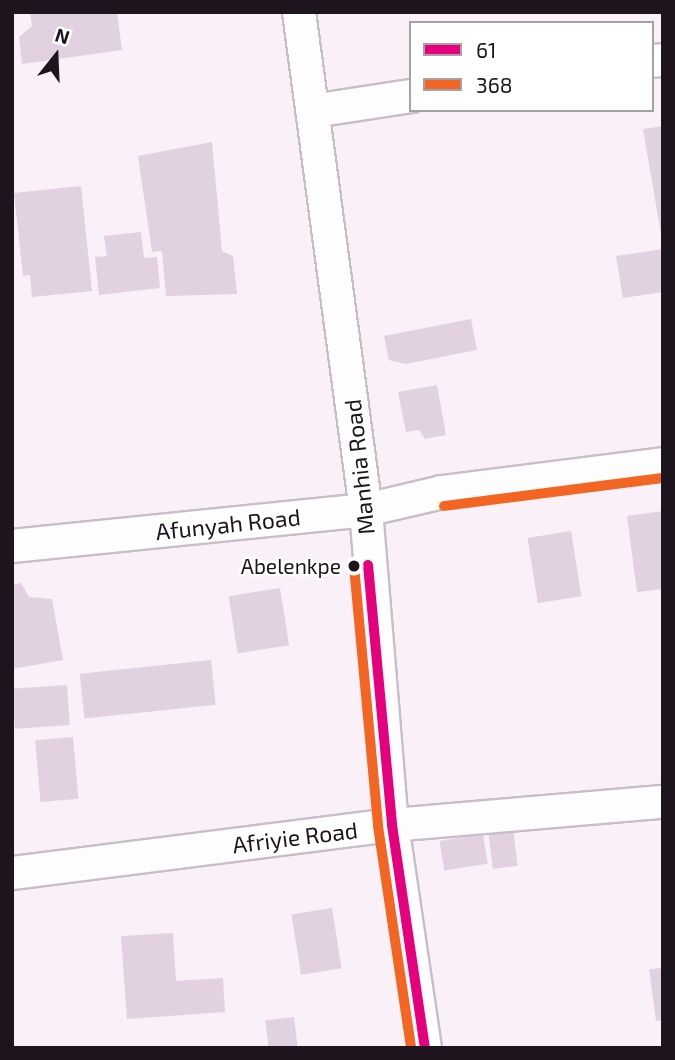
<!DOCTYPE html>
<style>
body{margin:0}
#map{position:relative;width:675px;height:1060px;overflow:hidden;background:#f9f0f8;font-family:"Exo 2",sans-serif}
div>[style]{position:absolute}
.building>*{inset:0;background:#e2d1e0;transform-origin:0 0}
.roads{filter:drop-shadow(2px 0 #c8bec7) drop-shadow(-2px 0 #c8bec7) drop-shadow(0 2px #c8bec7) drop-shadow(0 -2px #c8bec7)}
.minor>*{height:32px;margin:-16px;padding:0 16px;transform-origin:16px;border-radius:16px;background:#fefdfe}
.bus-1>*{height:10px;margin:-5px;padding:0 5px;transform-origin:5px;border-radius:5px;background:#e5007d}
.bus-2>*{height:10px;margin:-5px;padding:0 5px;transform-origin:5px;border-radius:5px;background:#f26522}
.dots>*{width:19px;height:19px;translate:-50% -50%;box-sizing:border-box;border:4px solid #fff;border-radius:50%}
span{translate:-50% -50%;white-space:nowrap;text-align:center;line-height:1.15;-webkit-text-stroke:5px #fff;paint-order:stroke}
.bus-label{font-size:21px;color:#1e141d}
.right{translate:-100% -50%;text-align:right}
.street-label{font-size:23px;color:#1e141d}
.frame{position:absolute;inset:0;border:14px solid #1e141d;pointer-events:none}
.legend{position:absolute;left:409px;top:21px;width:245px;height:91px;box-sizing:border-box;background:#fff;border:2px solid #a5a1a5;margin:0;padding:9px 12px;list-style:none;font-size:21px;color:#1e141d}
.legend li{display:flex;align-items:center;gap:14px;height:35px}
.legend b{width:35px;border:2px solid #a5a1a5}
.north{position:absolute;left:21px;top:21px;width:70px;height:70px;-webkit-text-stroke:5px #fff;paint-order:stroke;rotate:18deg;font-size:19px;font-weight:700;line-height:28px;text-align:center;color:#1e141d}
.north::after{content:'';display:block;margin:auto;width:24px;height:32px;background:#1e141d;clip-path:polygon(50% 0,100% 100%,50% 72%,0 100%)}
</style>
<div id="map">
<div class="building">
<i style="clip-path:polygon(30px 12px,117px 12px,122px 50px,22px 64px,19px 37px,32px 26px)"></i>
<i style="clip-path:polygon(663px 126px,663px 234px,661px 234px,643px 129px)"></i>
<i style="clip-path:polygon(212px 142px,222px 251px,233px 256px,237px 294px,166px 296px,162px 251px,152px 252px,138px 156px)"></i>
<i style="clip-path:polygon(81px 186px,92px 291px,32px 297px,30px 275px,23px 276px,14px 193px)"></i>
<i style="clip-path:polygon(141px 232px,144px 258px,157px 257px,160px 288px,99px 295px,95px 257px,107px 256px,104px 236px)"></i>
<i style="clip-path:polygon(663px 249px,663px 292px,623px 298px,616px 256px)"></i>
<i style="clip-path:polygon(471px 319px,477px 350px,406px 364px,389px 360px,384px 336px)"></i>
<i style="clip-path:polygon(437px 385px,446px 435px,425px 439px,419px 430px,406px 432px,398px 392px)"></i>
<i style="clip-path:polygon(663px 511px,663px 589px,637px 592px,627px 516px)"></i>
<i style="left:571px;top:531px;width:66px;height:44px;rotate:81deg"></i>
<i style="clip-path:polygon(21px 583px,29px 597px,52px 599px,63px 660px,12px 669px,12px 585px)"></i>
<i style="left:280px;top:588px;width:58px;height:52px;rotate:81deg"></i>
<i style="left:211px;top:660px;width:45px;height:132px;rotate:84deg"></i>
<i style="left:67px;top:685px;width:40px;height:55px;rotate:86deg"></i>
<i style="left:73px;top:737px;width:62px;height:38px;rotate:85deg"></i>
<i style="left:513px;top:828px;width:38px;height:25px;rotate:83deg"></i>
<i style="left:483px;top:834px;width:30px;height:44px;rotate:81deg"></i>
<i style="left:332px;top:908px;width:61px;height:41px;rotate:81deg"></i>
<i style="clip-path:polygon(173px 933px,176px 981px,223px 978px,225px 1012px,127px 1019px,121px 936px)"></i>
<i style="clip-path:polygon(663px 968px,663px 1020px,656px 1021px,649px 969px)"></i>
<i style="left:294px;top:1017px;width:31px;height:29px;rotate:83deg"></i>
</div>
<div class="roads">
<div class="minor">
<i style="left:299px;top:12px;width:502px;rotate:82.34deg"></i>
<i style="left:366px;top:510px;width:316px;rotate:85.3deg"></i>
<i style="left:392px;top:825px;width:225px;rotate:81.6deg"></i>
<i style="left:652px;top:61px;width:11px;rotate:-5deg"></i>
<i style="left:313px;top:111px;width:99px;rotate:-8.7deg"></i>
<i style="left:12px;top:546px;width:356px;rotate:-5.8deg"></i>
<i style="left:366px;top:510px;width:78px;rotate:-13.3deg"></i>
<i style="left:442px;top:492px;width:223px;rotate:-7.2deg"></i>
<i style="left:12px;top:873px;width:383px;rotate:-7.2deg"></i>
<i style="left:392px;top:825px;width:272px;rotate:-4.9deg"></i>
</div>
</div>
<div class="bus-1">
<i style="left:368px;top:565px;width:261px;rotate:84.7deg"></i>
<i style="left:392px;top:825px;width:225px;rotate:81.6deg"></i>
</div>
<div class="bus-2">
<i style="left:444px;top:506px;width:221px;rotate:-7.3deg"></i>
<i style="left:354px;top:566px;width:261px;rotate:84.7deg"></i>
<i style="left:378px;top:826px;width:224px;rotate:81.5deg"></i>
</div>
<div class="dots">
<i style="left:354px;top:566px;background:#1e141d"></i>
</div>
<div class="bus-label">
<span class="right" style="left:341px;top:566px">Abelenkpe</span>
</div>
<div class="street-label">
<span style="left:359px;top:467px;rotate:-96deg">Manhia Road</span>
<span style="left:228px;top:524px;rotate:-6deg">Afunyah Road</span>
<span style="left:295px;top:837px;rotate:-7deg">Afriyie Road</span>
</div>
<div class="frame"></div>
<ul class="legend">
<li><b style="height:9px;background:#e5007d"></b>61</li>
<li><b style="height:9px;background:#f26522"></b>368</li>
</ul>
<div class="north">N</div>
</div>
